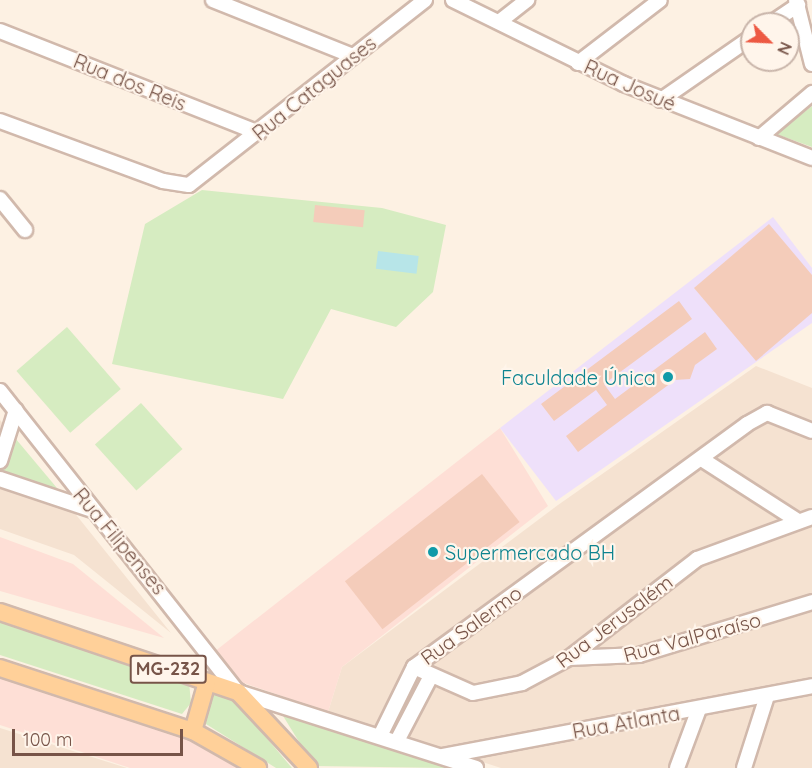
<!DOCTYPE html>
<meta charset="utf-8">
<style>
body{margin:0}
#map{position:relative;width:812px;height:768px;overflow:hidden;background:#fdf1e3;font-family:Quicksand,sans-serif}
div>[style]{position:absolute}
.residential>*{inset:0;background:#f5e2d1}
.commercial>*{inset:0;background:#fedfd6}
.education>*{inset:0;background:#eee0fa}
.green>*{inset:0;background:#d6ecc1;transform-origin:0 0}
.water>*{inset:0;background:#b7e5e8;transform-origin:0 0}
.building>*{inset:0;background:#f4ccba;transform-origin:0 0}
.roads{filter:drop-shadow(2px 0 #d1b9ac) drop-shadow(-2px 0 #d1b9ac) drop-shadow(0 2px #d1b9ac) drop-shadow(0 -2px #d1b9ac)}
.minor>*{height:14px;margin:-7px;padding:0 7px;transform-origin:7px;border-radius:7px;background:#fff}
.major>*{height:16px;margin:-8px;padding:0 8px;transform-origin:8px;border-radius:8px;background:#ffd099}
.dots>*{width:16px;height:16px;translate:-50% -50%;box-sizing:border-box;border:3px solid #fff5eb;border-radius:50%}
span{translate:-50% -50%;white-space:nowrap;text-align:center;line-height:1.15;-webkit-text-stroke:4.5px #fff5eb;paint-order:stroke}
.shield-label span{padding:2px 4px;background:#fff5eb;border:2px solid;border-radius:4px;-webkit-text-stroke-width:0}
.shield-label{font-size:18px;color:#775448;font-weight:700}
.street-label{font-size:20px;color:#775448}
.culture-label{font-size:20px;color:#0d838f}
.right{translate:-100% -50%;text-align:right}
.left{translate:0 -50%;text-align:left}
.north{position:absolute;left:740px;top:12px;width:60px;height:60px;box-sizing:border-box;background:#fff5eb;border:2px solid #c9b5aa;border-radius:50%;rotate:114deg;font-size:16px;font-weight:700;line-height:24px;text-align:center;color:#775448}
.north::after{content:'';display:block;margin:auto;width:21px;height:27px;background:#ed5943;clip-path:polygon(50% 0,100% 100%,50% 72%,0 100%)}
.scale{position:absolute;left:12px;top:729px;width:171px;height:27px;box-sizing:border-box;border:3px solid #775448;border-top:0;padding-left:8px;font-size:18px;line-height:21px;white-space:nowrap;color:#775448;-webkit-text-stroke:4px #fff5eb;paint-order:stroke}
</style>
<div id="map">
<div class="residential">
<i style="clip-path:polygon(756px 366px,812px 388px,812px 768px,501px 768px,328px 712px,342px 667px,558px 505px)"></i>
<i style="clip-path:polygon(0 420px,171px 633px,74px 555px,0 529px)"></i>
<i style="clip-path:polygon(0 728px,127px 768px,0 768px)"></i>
</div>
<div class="commercial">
<i style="clip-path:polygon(500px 428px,548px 506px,342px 667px,328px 712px,238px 681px,214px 652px)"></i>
<i style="clip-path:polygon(0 537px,73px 564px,164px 638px,0 591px)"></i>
<i style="clip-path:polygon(0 676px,180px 735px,241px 768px,130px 768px,0 725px)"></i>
</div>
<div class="education">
<i style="clip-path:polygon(773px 217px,812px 268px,812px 323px,556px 501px,500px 428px)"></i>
</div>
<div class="green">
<i style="clip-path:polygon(812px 106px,812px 147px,776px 134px)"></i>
<i style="clip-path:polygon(202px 190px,382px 208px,446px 225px,433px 292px,396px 327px,331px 309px,283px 399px,112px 364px,145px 224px)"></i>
<i style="left:67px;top:327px;width:82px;height:67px;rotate:49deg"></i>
<i style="left:141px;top:403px;width:62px;height:62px;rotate:48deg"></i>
<i style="clip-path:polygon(5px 426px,67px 500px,0 475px)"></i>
<i style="clip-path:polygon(0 621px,189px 682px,191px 703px,182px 714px,0 655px)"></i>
<i style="clip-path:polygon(211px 692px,237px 703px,292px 768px,276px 768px,206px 724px,202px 719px)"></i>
<i style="clip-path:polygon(280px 711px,379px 744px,446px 768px,314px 766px)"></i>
</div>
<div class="water">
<i style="left:378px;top:251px;width:41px;height:18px;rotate:7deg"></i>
</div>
<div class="building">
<i style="left:315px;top:205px;width:50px;height:17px;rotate:6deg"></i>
<i style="clip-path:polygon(769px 224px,812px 275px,812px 313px,756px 361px,694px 288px)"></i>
<i style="clip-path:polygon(679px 301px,692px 319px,604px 384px,615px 399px,705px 332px,717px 349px,695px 365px,690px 379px,675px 380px,578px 452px,566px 436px,607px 405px,596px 390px,554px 421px,541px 404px)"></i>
<i style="left:482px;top:474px;width:61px;height:174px;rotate:52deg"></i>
</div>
<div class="roads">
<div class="minor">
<i style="left:213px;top:0;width:151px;rotate:21.8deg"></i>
<i style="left:453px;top:0;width:191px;rotate:26.2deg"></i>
<i style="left:624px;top:84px;width:202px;rotate:21.5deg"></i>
<i style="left:796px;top:0;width:66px;rotate:76deg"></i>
<i style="left:499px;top:22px;width:36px;rotate:-38deg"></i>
<i style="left:770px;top:24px;width:34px;rotate:-34deg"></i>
<i style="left:0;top:31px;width:278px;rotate:21.5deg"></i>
<i style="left:578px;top:63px;width:103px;rotate:-37.5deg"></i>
<i style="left:661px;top:100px;width:111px;rotate:-34.7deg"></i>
<i style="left:0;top:121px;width:174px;rotate:20.2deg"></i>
<i style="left:163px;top:181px;width:26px;rotate:9deg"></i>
<i style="left:189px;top:185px;width:300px;rotate:-38.1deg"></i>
<i style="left:759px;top:138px;width:70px;rotate:-40.3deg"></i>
<i style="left:0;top:199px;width:40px;rotate:51deg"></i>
<i style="left:0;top:391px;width:384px;rotate:51.7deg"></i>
<i style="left:238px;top:692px;width:250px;rotate:17.7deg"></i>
<i style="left:703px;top:460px;width:113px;rotate:32.7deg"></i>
<i style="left:0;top:461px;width:53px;rotate:-72.6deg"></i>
<i style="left:0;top:479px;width:97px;rotate:18.6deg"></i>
<i style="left:569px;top:658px;width:70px;rotate:-2.5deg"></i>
<i style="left:639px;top:655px;width:181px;rotate:-17deg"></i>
<i style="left:414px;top:667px;width:64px;rotate:23.8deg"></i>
<i style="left:473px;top:693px;width:50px;rotate:-11.5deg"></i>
<i style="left:522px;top:683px;width:53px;rotate:-28deg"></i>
<i style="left:569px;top:658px;width:162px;rotate:-37.7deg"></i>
<i style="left:697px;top:559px;width:122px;rotate:-20.1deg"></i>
<i style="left:380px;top:736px;width:77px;rotate:-63.8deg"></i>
<i style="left:414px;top:667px;width:412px;rotate:-36.1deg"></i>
<i style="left:747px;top:424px;width:23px;rotate:-29deg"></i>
<i style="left:767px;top:413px;width:48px;rotate:21.8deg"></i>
<i style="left:397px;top:741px;width:73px;rotate:-62.4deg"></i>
<i style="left:443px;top:756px;width:376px;rotate:-10.7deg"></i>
<i style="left:677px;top:768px;width:63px;rotate:-69.6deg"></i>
<i style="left:744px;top:768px;width:76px;rotate:-72.3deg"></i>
</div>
<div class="major">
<i style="left:0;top:612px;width:251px;rotate:18.6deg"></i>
<i style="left:238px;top:692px;width:104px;rotate:46.9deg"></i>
<i style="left:0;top:668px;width:203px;rotate:18.1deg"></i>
<i style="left:193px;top:731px;width:75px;rotate:29.6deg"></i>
<i style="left:193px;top:731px;width:51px;rotate:-74.1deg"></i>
</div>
</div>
<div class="dots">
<i style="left:668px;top:377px;background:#0f9aa8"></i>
<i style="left:433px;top:552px;background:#0f9aa8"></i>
</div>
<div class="shield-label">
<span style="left:168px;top:669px">MG-232</span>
</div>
<div class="street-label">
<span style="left:130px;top:82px;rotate:22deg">Rua dos Reis</span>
<span style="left:630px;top:85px;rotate:24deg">Rua Josué</span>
<span style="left:314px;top:88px;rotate:-39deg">Rua Cataguases</span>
<span style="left:120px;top:541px;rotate:50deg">Rua Filipenses</span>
<span style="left:614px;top:621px;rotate:-37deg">Rua Jerusalém</span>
<span style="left:471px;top:625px;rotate:-36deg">Rua Salermo</span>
<span style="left:692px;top:637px;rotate:-15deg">Rua ValParaíso</span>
<span style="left:626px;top:722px;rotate:-10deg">Rua Atlanta</span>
</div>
<div class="culture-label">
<span class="right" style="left:656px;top:377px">Faculdade Única</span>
<span class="left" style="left:445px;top:552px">Supermercado BH</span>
</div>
<div class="north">N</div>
<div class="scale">100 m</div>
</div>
